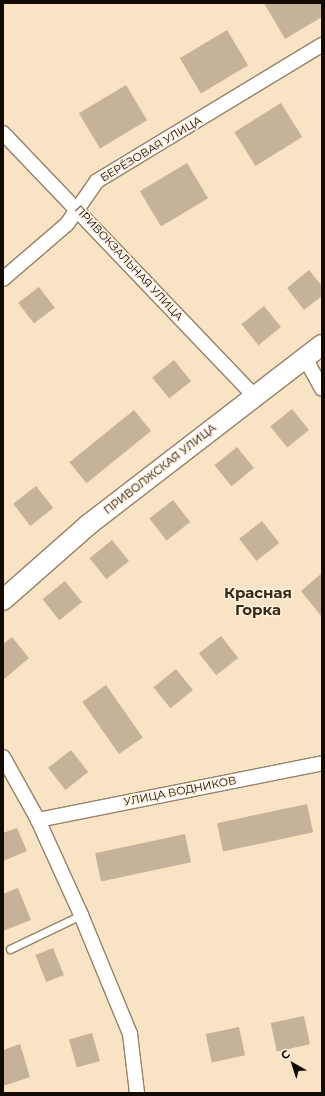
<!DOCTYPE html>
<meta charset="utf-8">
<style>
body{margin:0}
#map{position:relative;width:325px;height:1096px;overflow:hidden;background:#f8e3c5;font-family:Montserrat,sans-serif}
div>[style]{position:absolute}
.building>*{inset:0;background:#c6b299;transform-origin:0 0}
.roads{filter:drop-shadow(1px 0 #968267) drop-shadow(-1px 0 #968267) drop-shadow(0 1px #968267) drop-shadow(0 -1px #968267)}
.lane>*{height:7px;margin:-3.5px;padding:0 3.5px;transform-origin:3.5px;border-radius:3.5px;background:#fff}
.street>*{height:14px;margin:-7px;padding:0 7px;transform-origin:7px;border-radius:7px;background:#fff}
.secondary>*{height:20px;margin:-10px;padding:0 10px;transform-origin:10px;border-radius:10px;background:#fff}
span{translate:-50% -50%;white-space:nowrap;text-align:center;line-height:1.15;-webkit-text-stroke:3px #fff1e0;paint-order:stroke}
.street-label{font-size:11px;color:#120a03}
.district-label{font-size:15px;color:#3a2a11;font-weight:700}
.frame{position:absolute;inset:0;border:4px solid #120a03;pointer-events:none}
.north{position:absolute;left:273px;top:1044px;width:40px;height:40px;-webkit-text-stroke:3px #fff1e0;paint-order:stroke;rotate:321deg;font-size:11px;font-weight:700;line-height:16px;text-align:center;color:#120a03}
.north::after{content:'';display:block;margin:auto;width:14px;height:18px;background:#120a03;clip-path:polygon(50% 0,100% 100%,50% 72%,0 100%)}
</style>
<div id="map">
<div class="building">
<i style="clip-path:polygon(264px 3px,322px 3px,322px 17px,285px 39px)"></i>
<i style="left:227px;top:30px;width:41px;height:55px;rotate:59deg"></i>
<i style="left:126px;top:85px;width:41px;height:55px;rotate:59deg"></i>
<i style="left:281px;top:103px;width:40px;height:55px;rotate:58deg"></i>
<i style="left:187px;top:163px;width:41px;height:55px;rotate:59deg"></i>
<i style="clip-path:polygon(309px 270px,322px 286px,322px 296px,304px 310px,287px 288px)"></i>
<i style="left:39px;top:287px;width:26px;height:26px;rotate:53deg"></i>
<i style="left:264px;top:306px;width:27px;height:29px;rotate:51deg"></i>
<i style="left:174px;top:360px;width:27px;height:28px;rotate:51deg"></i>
<i style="left:292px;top:409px;width:27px;height:28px;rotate:51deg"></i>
<i style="left:134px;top:410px;width:27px;height:83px;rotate:51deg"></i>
<i style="left:237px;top:447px;width:27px;height:29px;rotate:51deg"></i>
<i style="left:36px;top:486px;width:28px;height:29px;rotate:52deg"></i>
<i style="left:173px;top:500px;width:28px;height:30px;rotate:52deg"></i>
<i style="left:262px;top:521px;width:28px;height:29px;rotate:52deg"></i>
<i style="left:112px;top:540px;width:27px;height:29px;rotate:51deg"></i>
<i style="clip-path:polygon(322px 573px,322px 617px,301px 591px)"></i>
<i style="left:65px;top:581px;width:27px;height:29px;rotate:51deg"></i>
<i style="left:221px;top:636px;width:28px;height:28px;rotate:52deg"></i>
<i style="clip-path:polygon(12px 637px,29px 658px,3px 680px,3px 644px)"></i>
<i style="left:176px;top:669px;width:27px;height:29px;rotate:51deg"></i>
<i style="left:106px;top:685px;width:64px;height:29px;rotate:55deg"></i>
<i style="left:71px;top:750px;width:28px;height:29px;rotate:52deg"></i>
<i style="left:307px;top:804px;width:29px;height:92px;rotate:78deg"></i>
<i style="clip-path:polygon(17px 828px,27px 851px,3px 861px,3px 833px)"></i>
<i style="left:185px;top:834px;width:29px;height:92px;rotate:78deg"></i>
<i style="clip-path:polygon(18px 888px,31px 920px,3px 931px,3px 894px)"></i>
<i style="left:53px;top:948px;width:29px;height:19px;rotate:68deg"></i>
<i style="left:304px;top:1016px;width:29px;height:34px;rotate:78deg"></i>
<i style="left:239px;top:1027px;width:29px;height:34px;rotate:78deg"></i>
<i style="left:92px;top:1033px;width:29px;height:24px;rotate:74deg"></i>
<i style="clip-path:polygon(20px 1044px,30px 1077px,3px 1086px,3px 1050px)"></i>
</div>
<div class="roads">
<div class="lane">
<i style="left:10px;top:949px;width:79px;rotate:-25.6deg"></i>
</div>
<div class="street">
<i style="left:3px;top:133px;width:362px;rotate:46.3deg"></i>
<i style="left:3px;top:279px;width:84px;rotate:-40.7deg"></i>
<i style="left:67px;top:224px;width:52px;rotate:-55.1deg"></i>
<i style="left:97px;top:181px;width:263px;rotate:-31.2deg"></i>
<i style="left:305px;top:358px;width:35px;rotate:61deg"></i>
<i style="left:3px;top:757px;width:72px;rotate:60.9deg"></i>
<i style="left:38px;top:820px;width:104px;rotate:65.6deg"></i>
<i style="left:81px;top:915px;width:129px;rotate:67.6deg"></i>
<i style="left:130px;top:1034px;width:59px;rotate:83.2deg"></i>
<i style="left:38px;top:820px;width:290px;rotate:-11.3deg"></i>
</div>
<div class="secondary">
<i style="left:3px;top:600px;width:113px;rotate:-41.4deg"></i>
<i style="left:88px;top:525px;width:295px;rotate:-37.6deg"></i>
</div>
</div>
<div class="street-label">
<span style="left:151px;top:149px;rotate:-31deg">БЕРЁЗОВАЯ УЛИЦА</span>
<span style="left:129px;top:263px;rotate:47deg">ПРИВОКЗАЛЬНАЯ УЛИЦА</span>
<span style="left:160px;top:469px;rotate:-38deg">ПРИВОЛЖСКАЯ УЛИЦА</span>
<span style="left:180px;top:791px;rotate:-11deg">УЛИЦА ВОДНИКОВ</span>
</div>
<div class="district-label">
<span style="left:258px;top:601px">Красная<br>Горка</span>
</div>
<div class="frame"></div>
<div class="north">С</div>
</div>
